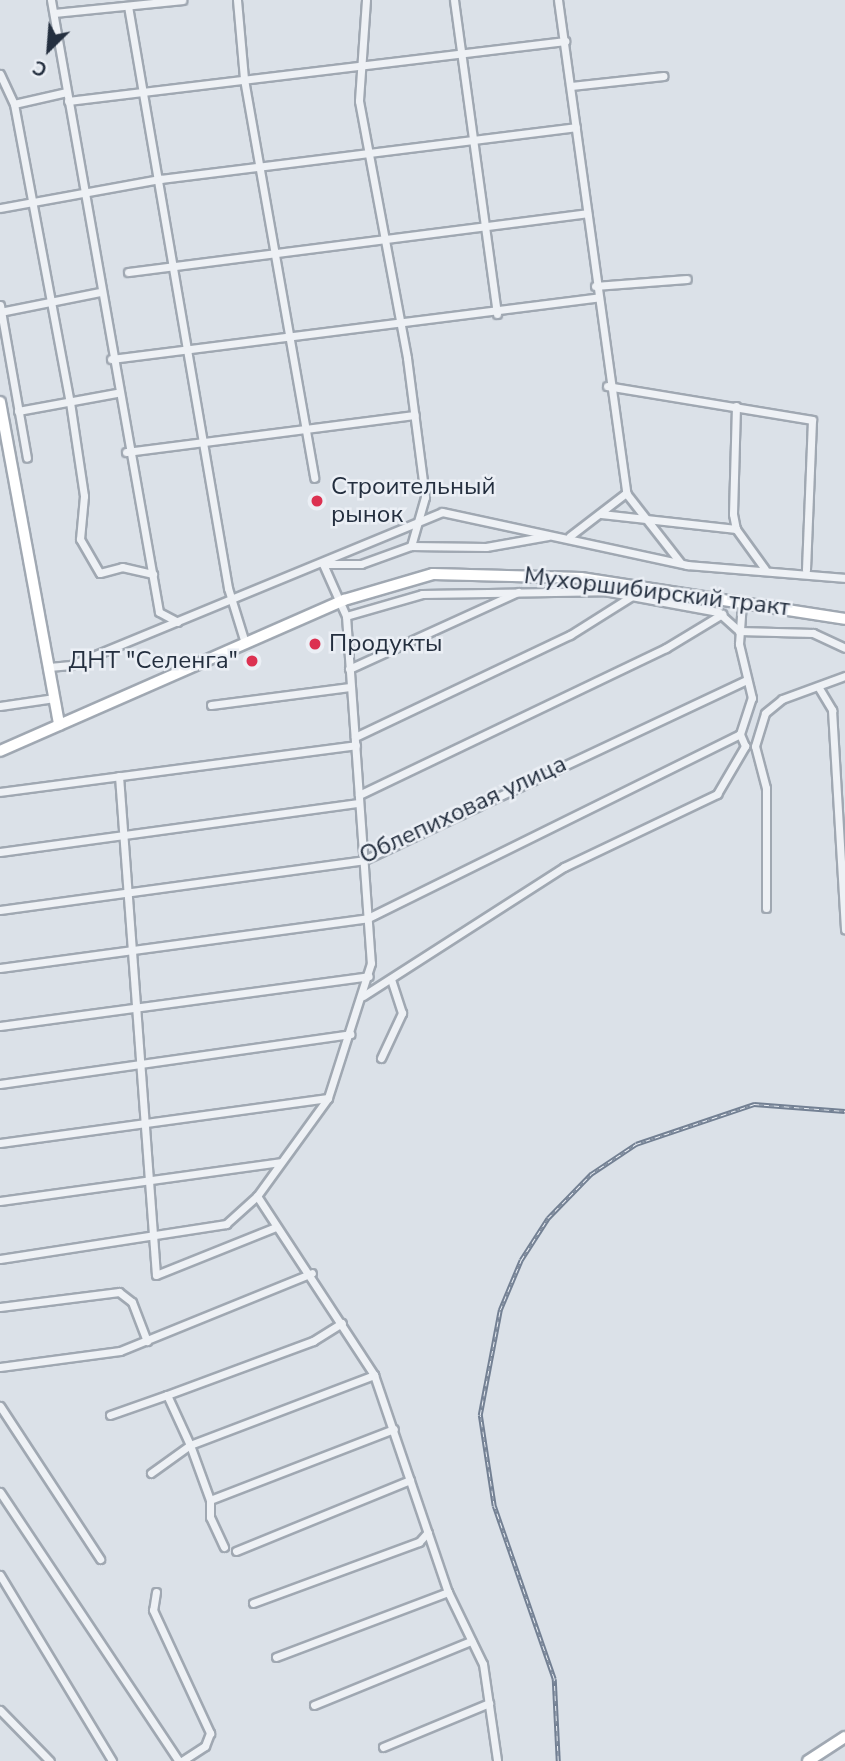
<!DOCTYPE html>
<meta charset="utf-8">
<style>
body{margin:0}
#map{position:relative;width:845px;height:1761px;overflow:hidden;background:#dbe1e8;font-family:"Nunito Sans",sans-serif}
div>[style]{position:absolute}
.roads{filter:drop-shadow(2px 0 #a0a8b2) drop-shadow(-2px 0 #a0a8b2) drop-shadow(0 2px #a0a8b2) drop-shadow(0 -2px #a0a8b2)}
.street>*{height:7px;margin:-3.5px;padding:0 3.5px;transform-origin:3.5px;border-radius:3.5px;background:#eef1f5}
.secondary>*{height:10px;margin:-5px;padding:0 5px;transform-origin:5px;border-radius:5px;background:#fff}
.primary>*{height:10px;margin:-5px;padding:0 5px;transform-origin:5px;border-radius:5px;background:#fff}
.rail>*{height:4.5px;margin-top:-2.25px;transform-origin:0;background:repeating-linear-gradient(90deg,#ebeff5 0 5px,#738093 0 10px);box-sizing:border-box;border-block:2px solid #738093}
.dots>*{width:19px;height:19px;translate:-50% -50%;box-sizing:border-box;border:4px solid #ebeff5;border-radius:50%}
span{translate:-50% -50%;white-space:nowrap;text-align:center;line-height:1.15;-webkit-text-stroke:5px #ebeff5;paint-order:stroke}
.poi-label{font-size:24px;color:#242f3f}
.left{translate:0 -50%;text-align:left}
.right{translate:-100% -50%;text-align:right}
.street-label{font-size:24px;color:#242f3f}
.north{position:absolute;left:14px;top:14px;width:70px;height:70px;-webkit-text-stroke:5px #ebeff5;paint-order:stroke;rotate:205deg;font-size:19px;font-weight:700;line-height:28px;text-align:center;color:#242f3f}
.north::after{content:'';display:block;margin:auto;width:24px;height:32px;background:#242f3f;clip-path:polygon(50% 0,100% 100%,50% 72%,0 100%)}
</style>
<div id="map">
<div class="roads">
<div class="street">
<i style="left:51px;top:0;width:621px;rotate:79.99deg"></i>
<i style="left:159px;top:612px;width:21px;rotate:28deg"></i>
<i style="left:237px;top:0;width:79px;rotate:84.9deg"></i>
<i style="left:244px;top:79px;width:405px;rotate:80deg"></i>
<i style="left:366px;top:0;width:101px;rotate:94deg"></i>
<i style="left:359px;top:101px;width:261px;rotate:79.4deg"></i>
<i style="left:407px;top:358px;width:140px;rotate:82.6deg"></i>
<i style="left:425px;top:497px;width:51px;rotate:105.9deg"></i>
<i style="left:454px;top:0;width:317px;rotate:82.2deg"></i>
<i style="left:558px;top:0;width:498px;rotate:82.1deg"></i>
<i style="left:626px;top:493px;width:88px;rotate:52deg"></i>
<i style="left:128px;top:6px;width:591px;rotate:80.25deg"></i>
<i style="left:228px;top:588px;width:58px;rotate:72.8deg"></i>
<i style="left:55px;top:13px;width:128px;rotate:-5.8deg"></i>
<i style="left:0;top:74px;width:33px;rotate:65deg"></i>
<i style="left:14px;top:104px;width:303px;rotate:79.4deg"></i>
<i style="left:70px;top:402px;width:95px;rotate:81.5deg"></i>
<i style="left:84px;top:496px;width:43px;rotate:95.3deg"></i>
<i style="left:80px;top:539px;width:39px;rotate:60deg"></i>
<i style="left:100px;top:573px;width:23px;rotate:-15deg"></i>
<i style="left:122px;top:567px;width:32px;rotate:13deg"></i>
<i style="left:571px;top:86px;width:93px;rotate:-6.2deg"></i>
<i style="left:68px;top:101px;width:501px;rotate:-6.88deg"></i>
<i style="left:14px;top:104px;width:54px;rotate:-12.8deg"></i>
<i style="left:0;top:208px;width:163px;rotate:-10.3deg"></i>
<i style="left:160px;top:179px;width:419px;rotate:-7.1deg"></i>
<i style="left:128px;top:272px;width:463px;rotate:-7.3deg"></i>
<i style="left:595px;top:286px;width:92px;rotate:-4.4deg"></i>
<i style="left:0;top:305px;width:155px;rotate:80deg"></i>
<i style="left:0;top:312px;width:102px;rotate:-11.3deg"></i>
<i style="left:111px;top:359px;width:489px;rotate:-7.2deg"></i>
<i style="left:607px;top:386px;width:208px;rotate:9.4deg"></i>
<i style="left:812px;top:420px;width:150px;rotate:92.3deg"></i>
<i style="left:736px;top:406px;width:108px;rotate:91.6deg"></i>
<i style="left:733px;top:514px;width:15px;rotate:79deg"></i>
<i style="left:736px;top:529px;width:49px;rotate:54.1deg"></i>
<i style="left:18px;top:411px;width:100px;rotate:-10.4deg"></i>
<i style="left:126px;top:452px;width:291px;rotate:-7.3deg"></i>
<i style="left:601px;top:514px;width:136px;rotate:6.3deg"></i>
<i style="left:570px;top:536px;width:71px;rotate:-37.5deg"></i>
<i style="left:323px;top:564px;width:57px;rotate:66.1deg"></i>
<i style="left:346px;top:616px;width:348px;rotate:85.9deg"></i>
<i style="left:371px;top:963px;width:142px;rotate:107.7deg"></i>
<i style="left:328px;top:1098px;width:121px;rotate:125.9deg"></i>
<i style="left:257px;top:1196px;width:214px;rotate:56.8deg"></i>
<i style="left:374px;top:1375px;width:229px;rotate:71.2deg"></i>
<i style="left:448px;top:1592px;width:80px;rotate:64.1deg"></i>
<i style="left:483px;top:1664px;width:97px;rotate:81.7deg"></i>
<i style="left:323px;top:564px;width:38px"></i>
<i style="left:361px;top:564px;width:53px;rotate:-19.8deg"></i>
<i style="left:411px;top:546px;width:75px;rotate:0.8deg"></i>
<i style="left:486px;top:547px;width:63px;rotate:-10.1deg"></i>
<i style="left:346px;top:616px;width:79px;rotate:-16.1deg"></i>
<i style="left:422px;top:594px;width:182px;rotate:-0.9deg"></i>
<i style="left:604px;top:591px;width:116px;rotate:10.4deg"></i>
<i style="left:718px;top:612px;width:28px;rotate:42deg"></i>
<i style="left:739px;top:631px;width:74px;rotate:1.5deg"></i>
<i style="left:813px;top:633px;width:35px;rotate:25deg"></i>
<i style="left:49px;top:667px;width:22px;rotate:-5deg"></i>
<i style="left:71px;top:665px;width:401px;rotate:-22.4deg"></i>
<i style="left:442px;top:512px;width:251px;rotate:12.2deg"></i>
<i style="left:687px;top:565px;width:159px;rotate:4.7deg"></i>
<i style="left:349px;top:669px;width:186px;rotate:-24.5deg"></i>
<i style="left:819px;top:688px;width:26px;rotate:59deg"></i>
<i style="left:832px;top:710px;width:220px;rotate:86.6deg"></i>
<i style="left:211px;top:705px;width:140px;rotate:-7.4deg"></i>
<i style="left:0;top:706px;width:55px;rotate:-8.4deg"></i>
<i style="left:355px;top:737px;width:238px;rotate:-25.4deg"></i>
<i style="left:570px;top:635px;width:73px;rotate:-32.2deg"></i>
<i style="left:119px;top:776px;width:500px;rotate:85.76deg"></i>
<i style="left:156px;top:1275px;width:129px;rotate:-21.8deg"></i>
<i style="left:0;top:792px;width:359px;rotate:-7.5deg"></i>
<i style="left:359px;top:795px;width:340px;rotate:-25.6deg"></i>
<i style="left:666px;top:648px;width:66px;rotate:-31.3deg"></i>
<i style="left:0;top:852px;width:362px;rotate:-7.8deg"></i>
<i style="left:766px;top:908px;width:120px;rotate:-90deg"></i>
<i style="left:766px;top:788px;width:43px;rotate:-104.7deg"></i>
<i style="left:755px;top:746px;width:34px;rotate:-73deg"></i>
<i style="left:765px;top:713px;width:22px;rotate:-39deg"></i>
<i style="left:782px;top:699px;width:67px;rotate:-20.1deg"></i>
<i style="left:0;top:910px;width:367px;rotate:-7.8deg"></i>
<i style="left:364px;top:860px;width:421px;rotate:-25.2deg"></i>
<i style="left:0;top:968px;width:371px;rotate:-7.7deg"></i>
<i style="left:368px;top:918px;width:415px;rotate:-26.3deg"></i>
<i style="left:363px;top:996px;width:239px;rotate:-32.7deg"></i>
<i style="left:564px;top:867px;width:170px;rotate:-25.5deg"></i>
<i style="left:717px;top:794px;width:56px;rotate:-59.7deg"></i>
<i style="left:745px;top:746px;width:13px;rotate:-113deg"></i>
<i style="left:740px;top:734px;width:38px;rotate:-72deg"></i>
<i style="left:752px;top:698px;width:56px;rotate:-103.5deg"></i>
<i style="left:739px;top:644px;width:42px;rotate:-85.9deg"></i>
<i style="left:0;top:1026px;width:372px;rotate:-7.7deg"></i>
<i style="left:381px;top:1058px;width:50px;rotate:-65deg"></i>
<i style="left:402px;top:1013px;width:36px;rotate:-108deg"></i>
<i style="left:0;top:1084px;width:354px;rotate:-8.1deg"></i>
<i style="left:0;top:1143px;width:331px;rotate:-7.8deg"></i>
<i style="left:0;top:1201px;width:283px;rotate:-7.9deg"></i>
<i style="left:0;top:1259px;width:229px;rotate:-8.8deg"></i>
<i style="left:226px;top:1224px;width:42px;rotate:-42.1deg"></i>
<i style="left:0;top:1307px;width:120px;rotate:-7.2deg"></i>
<i style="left:119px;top:1292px;width:16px;rotate:38deg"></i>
<i style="left:132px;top:1302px;width:42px;rotate:69deg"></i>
<i style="left:0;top:1367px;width:121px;rotate:-7.6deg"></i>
<i style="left:120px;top:1351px;width:207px;rotate:-22.1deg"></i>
<i style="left:0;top:1406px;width:183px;rotate:56.8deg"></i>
<i style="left:110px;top:1415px;width:60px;rotate:-19.3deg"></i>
<i style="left:151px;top:1473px;width:48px;rotate:-35.7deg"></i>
<i style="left:190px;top:1445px;width:55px;rotate:-114.7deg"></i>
<i style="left:167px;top:1395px;width:156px;rotate:-20.3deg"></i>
<i style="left:313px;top:1341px;width:34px;rotate:-32deg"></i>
<i style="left:0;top:1492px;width:323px;rotate:56.4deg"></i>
<i style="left:210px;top:1500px;width:59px;rotate:-110deg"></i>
<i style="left:190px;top:1445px;width:197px;rotate:-20.8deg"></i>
<i style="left:224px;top:1547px;width:33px;rotate:-115deg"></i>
<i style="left:210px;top:1517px;width:17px;rotate:-90deg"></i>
<i style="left:210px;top:1500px;width:197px;rotate:-21.1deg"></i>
<i style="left:236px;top:1551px;width:188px;rotate:-22.2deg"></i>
<i style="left:0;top:1575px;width:217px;rotate:58.9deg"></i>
<i style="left:156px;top:1592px;width:18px;rotate:99deg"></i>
<i style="left:153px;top:1610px;width:136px;rotate:65.1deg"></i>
<i style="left:210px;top:1733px;width:14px;rotate:111deg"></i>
<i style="left:205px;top:1746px;width:27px;rotate:147deg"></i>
<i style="left:253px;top:1603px;width:177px;rotate:-20.2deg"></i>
<i style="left:419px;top:1542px;width:13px;rotate:-48deg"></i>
<i style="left:276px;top:1657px;width:184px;rotate:-20.7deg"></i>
<i style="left:314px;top:1705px;width:170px;rotate:-22.2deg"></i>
<i style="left:0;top:1710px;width:71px;rotate:45.6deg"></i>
<i style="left:383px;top:1747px;width:115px;rotate:-22.5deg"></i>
</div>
<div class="secondary">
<i style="left:0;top:402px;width:328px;rotate:79.6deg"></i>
<i style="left:808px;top:1761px;width:44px;rotate:-33deg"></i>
</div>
<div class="primary">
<i style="left:0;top:751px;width:376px;rotate:-23.7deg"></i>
<i style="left:344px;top:600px;width:93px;rotate:-16.3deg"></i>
<i style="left:433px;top:574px;width:148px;rotate:1.5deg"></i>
<i style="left:581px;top:578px;width:267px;rotate:8.8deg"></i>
</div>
</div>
<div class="rail">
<i style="left:558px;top:1761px;width:82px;rotate:-92.8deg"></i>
<i style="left:554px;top:1679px;width:183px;rotate:-109.1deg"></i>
<i style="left:494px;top:1506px;width:92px;rotate:-98.7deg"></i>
<i style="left:480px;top:1415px;width:107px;rotate:-79.2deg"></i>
<i style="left:500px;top:1310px;width:54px;rotate:-67.2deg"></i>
<i style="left:521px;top:1260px;width:50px;rotate:-57.3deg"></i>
<i style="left:548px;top:1218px;width:62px;rotate:-45.7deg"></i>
<i style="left:591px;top:1174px;width:54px;rotate:-33.7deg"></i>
<i style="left:636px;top:1144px;width:125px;rotate:-18.7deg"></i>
<i style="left:754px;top:1104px;width:91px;rotate:4.4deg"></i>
</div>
<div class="dots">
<i style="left:317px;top:501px;background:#dc3151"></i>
<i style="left:315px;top:644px;background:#dc3151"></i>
<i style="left:252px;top:661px;background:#dc3151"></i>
</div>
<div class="poi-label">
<span class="left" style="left:331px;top:501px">Строительный<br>рынок</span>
<span class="left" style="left:329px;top:644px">Продукты</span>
<span class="right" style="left:238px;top:661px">ДНТ "Селенга"</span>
</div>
<div class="street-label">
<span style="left:657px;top:592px;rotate:7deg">Мухоршибирский тракт</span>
<span style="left:463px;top:810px;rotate:-25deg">Облепиховая улица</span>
</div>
<div class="north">С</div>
</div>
